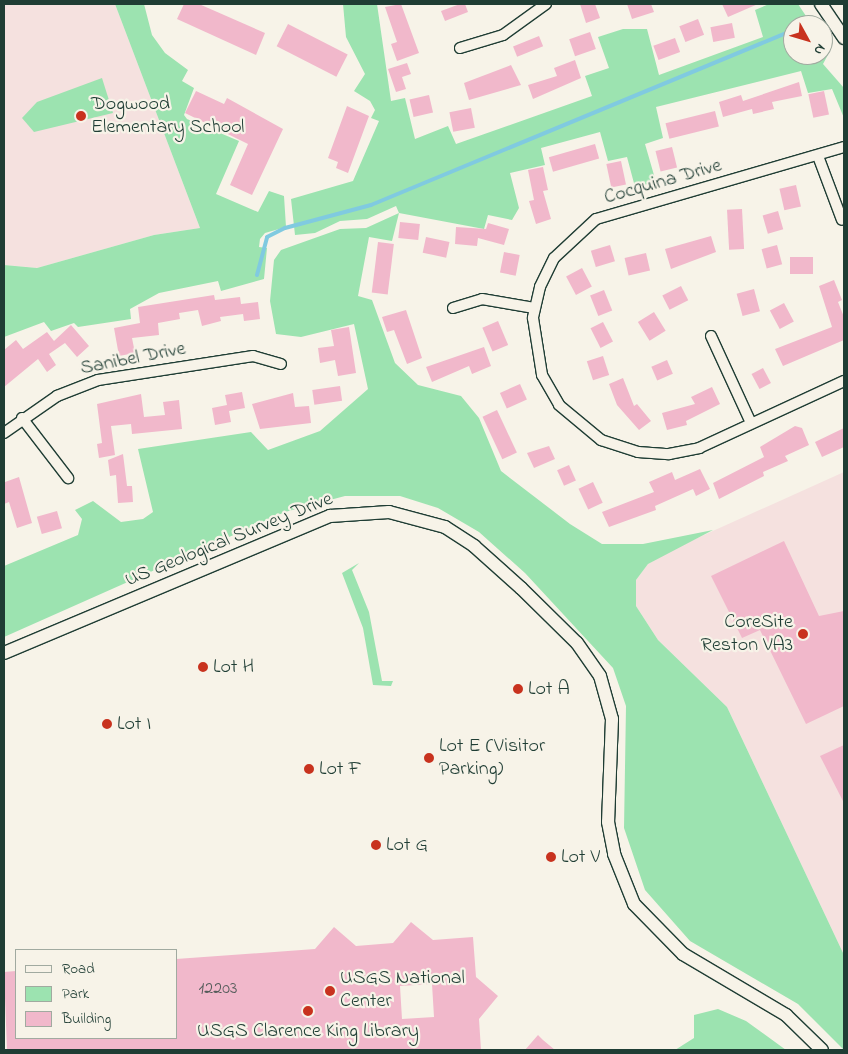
<!DOCTYPE html>
<style>
body{margin:0}
#map{position:relative;width:848px;height:1054px;overflow:hidden;background:#f7f3e8;font-family:"Indie Flower",sans-serif}
div>[style]{position:absolute}
.built>*{inset:0;background:#f5e1df}
.green>*{inset:0;background:#9ce3b0}
.stream>*{height:4px;margin:-2px;padding:0 2px;transform-origin:2px;border-radius:2px;background:#80cae0}
.building>*{inset:0;background:#f1b8cb;transform-origin:0 0}
.roads{filter:drop-shadow(1px 0 #1f3d34) drop-shadow(-1px 0 #1f3d34) drop-shadow(0 1px #1f3d34) drop-shadow(0 -1px #1f3d34)}
.minor>*{height:10px;margin:-5px;padding:0 5px;transform-origin:5px;border-radius:5px;background:#f7f3e8}
.tertiary>*{height:12px;margin:-6px;padding:0 6px;transform-origin:6px;border-radius:6px;background:#f7f3e8}
.dots>*{width:14px;height:14px;translate:-50% -50%;box-sizing:border-box;border:2px solid #f7f3e8;border-radius:50%}
span{translate:-50% -50%;white-space:nowrap;text-align:center;line-height:1.15;-webkit-text-stroke:4.5px #f7f3e8;paint-order:stroke}
.number-label{font-size:18px;color:#545c5a}
.number-label span{-webkit-text-stroke-width:0}
.poi-label{font-size:20px;color:#1f3d34}
.left{translate:0 -50%;text-align:left}
.right{translate:-100% -50%;text-align:right}
.street-label{font-size:20px;color:#1f3d34}
.frame{position:absolute;inset:0;border:5px solid #1f3d34;pointer-events:none}
.legend{position:absolute;left:15px;top:949px;width:162px;height:90px;box-sizing:border-box;background:#f7f3e8;border:1px solid #a1aaa0;margin:0;padding:6px 9px;list-style:none;font-size:15px;color:#1f3d34}
.legend li{display:flex;align-items:center;gap:10px;height:25px}
.legend b{width:25px;border:1px solid #a1aaa0}
.north{position:absolute;left:783px;top:15px;width:50px;height:50px;box-sizing:border-box;background:#f7f3e8;border:1px solid #a1aaa0;border-radius:50%;rotate:129deg;font-size:14px;font-weight:700;line-height:20px;text-align:center;color:#1f3d34}
.north::after{content:'';display:block;margin:auto;width:18px;height:22px;background:#c8321e;clip-path:polygon(50% 0,100% 100%,50% 72%,0 100%)}
</style>
<div id="map">
<div class="built">
<i style="clip-path:polygon(4px 4px,115px 4px,200px 228px,154px 235px,37px 268px,4px 265px)"></i>
<i style="clip-path:polygon(844px 472px,844px 955px,727px 707px,658px 640px,636px 606px,636px 580px,648px 564px,675px 548px)"></i>
</div>
<div class="green">
<i style="clip-path:polygon(115px 4px,144px 4px,152px 35px,165px 53px,188px 70px,182px 81px,194px 88px,184px 115px,187px 119px,239px 141px,216px 194px,258px 212px,269px 191px,284px 196px,286px 227px,265px 233px,260px 239px,259px 247px,267px 248px,264px 279px,221px 291px,218px 281px,159px 293px,130px 309px,131px 319px,78px 327px,74px 323px,51px 331px,44px 322px,4px 337px,4px 265px,37px 268px,154px 235px,200px 228px)"></i>
<i style="clip-path:polygon(343px 4px,377px 4px,391px 101px,405px 98px,415px 139px,448px 126px,456px 144px,592px 96px,585px 76px,609px 68px,598px 37px,623px 29px,647px 29px,659px 75px,763px 37px,755px 10px,769px 4px,798px 4px,812px 25px,793px 25px,793px 55px,823px 55px,823px 41px,830px 51px,823px 64px,844px 88px,844px 118px,832px 89px,808px 93px,801px 71px,656px 107px,663px 138px,645px 144px,656px 182px,635px 187px,627px 157px,608px 161px,600px 132px,541px 148px,545px 165px,510px 173px,519px 208px,512px 220px,488px 215px,484px 229px,399px 213px,392px 241px,369px 237px,358px 296px,372px 300px,395px 363px,418px 385px,461px 396px,479px 418px,501px 471px,570px 524px,602px 544px,643px 544px,713px 530px,648px 564px,636px 580px,636px 606px,658px 640px,727px 707px,844px 955px,844px 1050px,798px 1004px,690px 941px,645px 890px,624px 828px,626px 706px,613px 668px,525px 573px,479px 532px,438px 508px,400px 496px,345px 496px,285px 512px,4px 637px,4px 566px,78px 535px,82px 519px,75px 510px,93px 501px,121px 522px,143px 519px,153px 512px,138px 449px,251px 432px,268px 450px,320px 431px,368px 389px,354px 324px,301px 337px,276px 334px,270px 301px,274px 260px,281px 250px,340px 229px,366px 228px,399px 213px,396px 206px,367px 219px,340px 221px,315px 233px,295px 235px,291px 199px,353px 181px,379px 121px,371px 118px,375px 110px,370px 101px,354px 91px,365px 74px,346px 37px)"></i>
<i style="clip-path:polygon(102px 78px,113px 113px,34px 132px,22px 118px,37px 102px)"></i>
<i style="clip-path:polygon(359px 563px,352px 570px,369px 612px,382px 681px,393px 681px,391px 686px,373px 685px,363px 628px,342px 573px)"></i>
<i style="clip-path:polygon(718px 1009px,746px 1021px,786px 1050px,675px 1050px,694px 1038px,694px 1015px)"></i>
</div>
<div class="stream">
<i style="left:257px;top:275px;width:39px;rotate:-75deg"></i>
<i style="left:267px;top:237px;width:20px;rotate:-27deg"></i>
<i style="left:285px;top:228px;width:89px;rotate:-15deg"></i>
<i style="left:371px;top:205px;width:457px;rotate:-22.5deg"></i>
</div>
<div class="building">
<i style="clip-path:polygon(184px 4px,199px 4px,265px 33px,256px 55px,177px 19px)"></i>
<i style="clip-path:polygon(401px 4px,419px 53px,397px 61px,391px 44px,397px 42px,385px 7px)"></i>
<i style="clip-path:polygon(460px 4px,465px 4px,468px 12px,445px 21px,441px 11px)"></i>
<i style="clip-path:polygon(580px 4px,595px 4px,600px 18px,586px 23px)"></i>
<i style="clip-path:polygon(627px 4px,651px 4px,654px 12px,632px 19px)"></i>
<i style="clip-path:polygon(722px 4px,758px 4px,728px 17px)"></i>
<i style="left:698px;top:19px;width:17px;height:20px;rotate:69deg"></i>
<i style="left:732px;top:23px;width:15px;height:22px;rotate:79deg"></i>
<i style="left:288px;top:24px;width:67px;height:25px;rotate:27deg"></i>
<i style="left:590px;top:32px;width:18px;height:22px;rotate:71deg"></i>
<i style="left:539px;top:36px;width:11px;height:28px;rotate:68deg"></i>
<i style="left:675px;top:38px;width:15px;height:23px;rotate:70deg"></i>
<i style="clip-path:polygon(575px 60px,581px 78px,533px 99px,528px 85px,557px 76px,554px 68px)"></i>
<i style="clip-path:polygon(407px 63px,411px 74px,402px 77px,406px 89px,396px 92px,388px 69px)"></i>
<i style="clip-path:polygon(511px 65px,521px 85px,469px 100px,464px 83px)"></i>
<i style="clip-path:polygon(799px 82px,802px 96px,772px 102px,774px 109px,753px 114px,752px 109px,723px 117px,719px 102px,741px 95px,743px 101px)"></i>
<i style="clip-path:polygon(196px 91px,224px 104px,227px 98px,283px 129px,252px 195px,230px 185px,248px 144px,185px 113px)"></i>
<i style="left:824px;top:91px;width:24px;height:16px;rotate:78deg"></i>
<i style="left:429px;top:95px;width:18px;height:20px;rotate:77deg"></i>
<i style="clip-path:polygon(347px 106px,369px 116px,348px 173px,336px 168px,338px 162px,328px 158px)"></i>
<i style="left:471px;top:108px;width:20px;height:22px;rotate:79deg"></i>
<i style="left:715px;top:111px;width:16px;height:51px;rotate:76deg"></i>
<i style="left:595px;top:144px;width:15px;height:48px;rotate:74deg"></i>
<i style="left:672px;top:147px;width:21px;height:17px;rotate:76deg"></i>
<i style="left:621px;top:161px;width:24px;height:15px;rotate:78deg"></i>
<i style="clip-path:polygon(543px 167px,548px 190px,543px 191px,551px 219px,536px 224px,529px 201px,534px 200px,528px 170px)"></i>
<i style="left:796px;top:185px;width:22px;height:17px;rotate:77deg"></i>
<i style="left:742px;top:209px;width:40px;height:15px;rotate:87deg"></i>
<i style="left:778px;top:211px;width:19px;height:16px;rotate:74deg"></i>
<i style="left:400px;top:222px;width:20px;height:16px;rotate:6deg"></i>
<i style="clip-path:polygon(488px 223px,509px 229px,504px 245px,478px 238px,477px 246px,455px 244px,456px 227px,486px 229px)"></i>
<i style="clip-path:polygon(711px 236px,716px 252px,671px 269px,665px 249px)"></i>
<i style="left:426px;top:237px;width:24px;height:16px;rotate:12deg"></i>
<i style="left:378px;top:242px;width:16px;height:51px;rotate:7deg"></i>
<i style="left:610px;top:245px;width:17px;height:20px;rotate:73deg"></i>
<i style="left:777px;top:245px;width:20px;height:16px;rotate:75deg"></i>
<i style="left:504px;top:252px;width:16px;height:21px;rotate:11deg"></i>
<i style="left:646px;top:253px;width:18px;height:22px;rotate:77deg"></i>
<i style="left:813px;top:257px;width:17px;height:23px;rotate:90deg"></i>
<i style="left:582px;top:268px;width:21px;height:18px;rotate:62deg"></i>
<i style="clip-path:polygon(834px 280px,842px 300px,838px 302px,844px 317px,844px 340px,783px 366px,775px 349px,832px 327px,819px 286px)"></i>
<i style="left:681px;top:286px;width:16px;height:21px;rotate:63deg"></i>
<i style="left:754px;top:289px;width:23px;height:18px;rotate:75deg"></i>
<i style="left:604px;top:290px;width:22px;height:15px;rotate:68deg"></i>
<i style="clip-path:polygon(214px 295px,215px 300px,240px 297px,241px 304px,258px 302px,260px 319px,244px 321px,243px 314px,220px 317px,221px 321px,202px 326px,198px 310px,179px 313px,180px 319px,158px 323px,159px 335px,132px 338px,135px 353px,119px 356px,114px 328px,140px 323px,138px 307px)"></i>
<i style="left:784px;top:303px;width:21px;height:16px;rotate:62deg"></i>
<i style="clip-path:polygon(406px 310px,422px 358px,407px 364px,394px 330px,387px 332px,382px 317px)"></i>
<i style="left:654px;top:312px;width:22px;height:19px;rotate:58deg"></i>
<i style="left:498px;top:321px;width:26px;height:17px;rotate:67deg"></i>
<i style="left:603px;top:322px;width:22px;height:14px;rotate:63deg"></i>
<i style="clip-path:polygon(71px 325px,89px 346px,77px 357px,65px 343px,49px 354px,56px 365px,47px 372px,38px 359px,4px 387px,4px 350px,16px 340px,23px 349px,47px 332px,54px 341px)"></i>
<i style="clip-path:polygon(349px 327px,356px 373px,338px 376px,335px 360px,320px 363px,318px 348px,334px 346px,331px 330px)"></i>
<i style="clip-path:polygon(484px 347px,491px 366px,472px 374px,469px 366px,432px 382px,426px 367px)"></i>
<i style="left:603px;top:356px;width:20px;height:17px;rotate:72deg"></i>
<i style="left:667px;top:360px;width:15px;height:17px;rotate:67deg"></i>
<i style="left:763px;top:368px;width:17px;height:13px;rotate:62deg"></i>
<i style="clip-path:polygon(623px 378px,634px 406px,637px 404px,651px 421px,639px 430px,617px 405px,609px 384px)"></i>
<i style="left:520px;top:384px;width:17px;height:22px;rotate:66deg"></i>
<i style="left:340px;top:386px;width:15px;height:28px;rotate:82deg"></i>
<i style="clip-path:polygon(712px 387px,720px 404px,686px 421px,687px 425px,667px 430px,662px 413px,695px 404px,691px 397px)"></i>
<i style="clip-path:polygon(242px 392px,245px 408px,229px 411px,231px 422px,215px 425px,212px 408px,227px 405px,225px 395px)"></i>
<i style="clip-path:polygon(293px 393px,295px 407px,309px 406px,311px 423px,260px 429px,252px 404px)"></i>
<i style="clip-path:polygon(141px 394px,144px 417px,165px 415px,163px 402px,179px 400px,182px 429px,132px 434px,131px 424px,111px 426px,115px 455px,99px 458px,97px 444px,102px 443px,97px 404px)"></i>
<i style="left:497px;top:410px;width:47px;height:16px;rotate:65deg"></i>
<i style="clip-path:polygon(795px 426px,802px 428px,809px 445px,785px 456px,788px 461px,763px 472px,764px 476px,719px 499px,713px 483px,764px 457px,760px 447px)"></i>
<i style="clip-path:polygon(844px 428px,844px 447px,822px 457px,815px 442px)"></i>
<i style="clip-path:polygon(549px 446px,555px 459px,534px 468px,527px 453px)"></i>
<i style="clip-path:polygon(123px 454px,127px 486px,132px 486px,133px 502px,118px 503px,116px 475px,110px 476px,108px 460px)"></i>
<i style="left:569px;top:465px;width:17px;height:13px;rotate:66deg"></i>
<i style="clip-path:polygon(700px 469px,710px 489px,696px 496px,693px 489px,655px 506px,656px 510px,609px 527px,602px 512px,654px 492px,649px 482px,672px 472px,675px 480px)"></i>
<i style="clip-path:polygon(19px 477px,32px 523px,17px 528px,9px 502px,4px 504px,4px 488px,5px 482px)"></i>
<i style="left:593px;top:482px;width:23px;height:16px;rotate:65deg"></i>
<i style="left:57px;top:511px;width:18px;height:21px;rotate:74deg"></i>
<i style="clip-path:polygon(784px 541px,819px 616px,844px 611px,844px 706px,806px 724px,760px 630px,742px 638px,711px 576px)"></i>
<i style="clip-path:polygon(844px 745px,844px 803px,820px 756px)"></i>
<i style="clip-path:polygon(evenodd,411px 922px,433px 940px,473px 937px,476px 977px,498px 996px,479px 1019px,481px 1050px,7px 1050px,4px 972px,16px 971px,16px 1038px,176px 1038px,176px 959px,315px 949px,334px 927px,356px 946px,393px 943px,411px 922px,432px 984px,434px 1017px,402px 1019px,400px 986px,432px 984px)"></i>
<i style="clip-path:polygon(538px 1035px,543px 1040px,555px 1050px,525px 1050px)"></i>
</div>
<div class="roads">
<div class="minor">
<i style="left:460px;top:48px;width:45px;rotate:-16.8deg"></i>
<i style="left:503px;top:35px;width:53px;rotate:-35.8deg"></i>
<i style="left:844px;top:147px;width:258px;rotate:163.8deg"></i>
<i style="left:596px;top:219px;width:57px;rotate:137.1deg"></i>
<i style="left:554px;top:258px;width:32px;rotate:116deg"></i>
<i style="left:540px;top:287px;width:32px;rotate:103deg"></i>
<i style="left:533px;top:318px;width:58px;rotate:81deg"></i>
<i style="left:542px;top:375px;width:34px;rotate:60deg"></i>
<i style="left:559px;top:405px;width:55px;rotate:39.8deg"></i>
<i style="left:601px;top:440px;width:39px;rotate:18deg"></i>
<i style="left:638px;top:452px;width:31px;rotate:4deg"></i>
<i style="left:669px;top:454px;width:31px;rotate:-11deg"></i>
<i style="left:699px;top:448px;width:160px;rotate:-24.8deg"></i>
<i style="left:818px;top:156px;width:68px;rotate:69.4deg"></i>
<i style="left:453px;top:308px;width:30px;rotate:-17deg"></i>
<i style="left:482px;top:299px;width:53px;rotate:9.8deg"></i>
<i style="left:711px;top:336px;width:96px;rotate:65.3deg"></i>
<i style="left:22px;top:418px;width:76px;rotate:52.5deg"></i>
<i style="left:4px;top:433px;width:65px;rotate:-34.9deg"></i>
<i style="left:57px;top:396px;width:44px;rotate:-21.3deg"></i>
<i style="left:98px;top:380px;width:157px;rotate:-8.8deg"></i>
<i style="left:253px;top:356px;width:29px;rotate:16deg"></i>
</div>
<div class="tertiary">
<i style="left:821px;top:4px;width:41px;rotate:55.9deg"></i>
<i style="left:4px;top:653px;width:354px;rotate:-22.8deg"></i>
<i style="left:330px;top:516px;width:59px;rotate:-3.9deg"></i>
<i style="left:389px;top:512px;width:58px;rotate:15deg"></i>
<i style="left:445px;top:527px;width:35px;rotate:33deg"></i>
<i style="left:474px;top:546px;width:63px;rotate:41.8deg"></i>
<i style="left:521px;top:588px;width:78px;rotate:44.5deg"></i>
<i style="left:577px;top:643px;width:40px;rotate:55.1deg"></i>
<i style="left:600px;top:676px;width:45px;rotate:74.4deg"></i>
<i style="left:612px;top:719px;width:103px;rotate:92.2deg"></i>
<i style="left:608px;top:822px;width:33px;rotate:79deg"></i>
<i style="left:614px;top:854px;width:54px;rotate:68.2deg"></i>
<i style="left:634px;top:904px;width:70px;rotate:45.6deg"></i>
<i style="left:683px;top:954px;width:120px;rotate:30.6deg"></i>
<i style="left:786px;top:1015px;width:50px;rotate:44.2deg"></i>
</div>
</div>
<div class="dots">
<i style="left:81px;top:116px;background:#c8321e"></i>
<i style="left:803px;top:634px;background:#c8321e"></i>
<i style="left:203px;top:667px;background:#c8321e"></i>
<i style="left:518px;top:689px;background:#c8321e"></i>
<i style="left:107px;top:724px;background:#c8321e"></i>
<i style="left:429px;top:758px;background:#c8321e"></i>
<i style="left:309px;top:769px;background:#c8321e"></i>
<i style="left:376px;top:845px;background:#c8321e"></i>
<i style="left:551px;top:857px;background:#c8321e"></i>
<i style="left:330px;top:991px;background:#c8321e"></i>
<i style="left:308px;top:1011px;background:#c8321e"></i>
</div>
<div class="number-label">
<span style="left:218px;top:989px">12203</span>
</div>
<div class="poi-label">
<span class="left" style="left:91px;top:116px">Dogwood<br>Elementary School</span>
<span class="right" style="left:793px;top:634px">CoreSite<br>Reston VA3</span>
<span class="left" style="left:213px;top:667px">Lot H</span>
<span class="left" style="left:528px;top:689px">Lot A</span>
<span class="left" style="left:117px;top:724px">Lot I</span>
<span class="left" style="left:439px;top:758px">Lot E (Visitor<br>Parking)</span>
<span class="left" style="left:319px;top:769px">Lot F</span>
<span class="left" style="left:386px;top:845px">Lot G</span>
<span class="left" style="left:561px;top:857px">Lot V</span>
<span class="left" style="left:340px;top:990px">USGS National<br>Center</span>
<span style="left:308px;top:1031px">USGS Clarence King Library</span>
</div>
<div class="street-label">
<span style="left:663px;top:182px;rotate:-16deg">Cocquina Drive</span>
<span style="left:133px;top:359px;rotate:-11deg">Sanibel Drive</span>
<span style="left:229px;top:540px;rotate:-22deg">US Geological Survey Drive</span>
</div>
<div class="frame"></div>
<ul class="legend">
<li><b style="height:6px;background:#f7f3e8"></b>Road</li>
<li><b style="height:14px;background:#9ce3b0"></b>Park</li>
<li><b style="height:14px;background:#f1b8cb"></b>Building</li>
</ul>
<div class="north">N</div>
</div>
